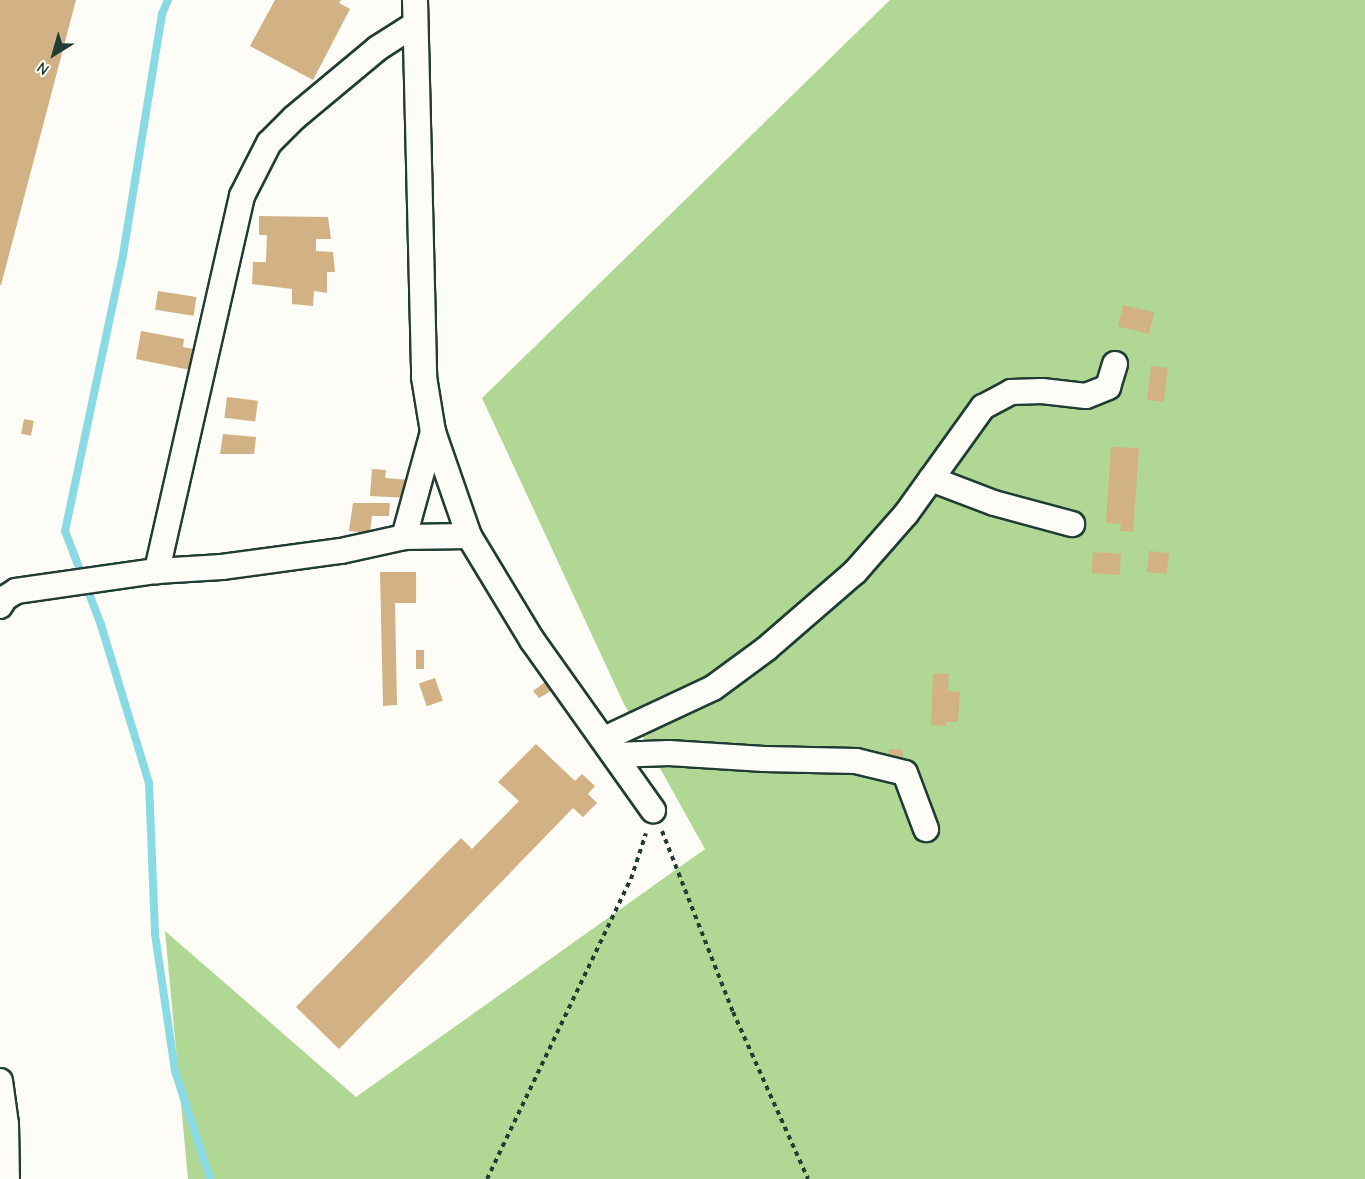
<!DOCTYPE html>
<style>
body{margin:0}
#map{position:relative;width:1365px;height:1179px;overflow:hidden;background:#fdfcf7;font-family:"Comic Neue",sans-serif}
div>[style]{position:absolute}
.green>*{inset:0;background:#b0d793}
.stream>*{height:8px;margin:-4px;padding:0 4px;transform-origin:4px;border-radius:4px;background:#8adae5}
.building>*{inset:0;background:#d2b185;transform-origin:0 0}
.path>*{height:4px;margin-top:-2px;transform-origin:0;background:repeating-linear-gradient(90deg,#1f3d34 0 4.5px,transparent 0 9px)}
.roads{filter:drop-shadow(2px 0 #1f3d34) drop-shadow(-2px 0 #1f3d34) drop-shadow(0 2px #1f3d34) drop-shadow(0 -2px #1f3d34)}
.street>*{height:24px;margin:-12px;padding:0 12px;transform-origin:12px;border-radius:12px;background:#fdfcf7}
span{translate:-50% -50%;white-space:nowrap;text-align:center;line-height:1.15;-webkit-text-stroke:4.5px #fdfcf7;paint-order:stroke}
.north{position:absolute;left:24px;top:24px;width:60px;height:60px;-webkit-text-stroke:4px #fdfcf7;paint-order:stroke;rotate:217deg;font-size:16px;font-weight:700;line-height:24px;text-align:center;color:#1f3d34}
.north::after{content:'';display:block;margin:auto;width:21px;height:27px;background:#1f3d34;clip-path:polygon(50% 0,100% 100%,50% 72%,0 100%)}
</style>
<div id="map">
<div class="green">
<i style="clip-path:polygon(890px 0,1365px 0,1365px 1179px,188px 1179px,165px 931px,356px 1097px,705px 849px,623px 702px,482px 398px)"></i>
</div>
<div class="stream">
<i style="left:168px;top:0;width:15px;rotate:113deg"></i>
<i style="left:162px;top:14px;width:245px;rotate:99.2deg"></i>
<i style="left:123px;top:256px;width:281px;rotate:101.9deg"></i>
<i style="left:65px;top:531px;width:101px;rotate:69deg"></i>
<i style="left:101px;top:625px;width:165px;rotate:73.1deg"></i>
<i style="left:149px;top:783px;width:151px;rotate:87.7deg"></i>
<i style="left:155px;top:934px;width:138px;rotate:81.7deg"></i>
<i style="left:175px;top:1071px;width:114px;rotate:72deg"></i>
</div>
<div class="building">
<i style="clip-path:polygon(0 0,76px 0,1px 285px,0 285px)"></i>
<i style="clip-path:polygon(275px 0,341px 0,339px 3px,350px 9px,313px 80px,250px 46px)"></i>
<i style="clip-path:polygon(259px 216px,328px 217px,331px 239px,316px 239px,316px 251px,333px 252px,335px 272px,327px 272px,327px 293px,314px 291px,313px 306px,292px 304px,292px 289px,252px 284px,253px 262px,266px 262px,267px 235px,259px 235px)"></i>
<i style="left:158px;top:291px;width:39px;height:19px;rotate:9deg"></i>
<i style="left:1123px;top:305px;width:32px;height:22px;rotate:13deg"></i>
<i style="clip-path:polygon(141px 331px,184px 339px,183px 347px,193px 349px,190px 370px,136px 359px)"></i>
<i style="left:1151px;top:366px;width:17px;height:34px;rotate:7deg"></i>
<i style="left:227px;top:397px;width:31px;height:21px;rotate:7deg"></i>
<i style="left:24px;top:419px;width:10px;height:15px;rotate:11deg"></i>
<i style="clip-path:polygon(223px 434px,256px 437px,254px 454px,220px 454px)"></i>
<i style="clip-path:polygon(1111px 447px,1139px 448px,1133px 532px,1120px 531px,1121px 524px,1106px 523px)"></i>
<i style="clip-path:polygon(372px 469px,386px 470px,385px 478px,410px 480px,409px 498px,370px 496px)"></i>
<i style="clip-path:polygon(353px 503px,390px 503px,389px 516px,372px 516px,370px 533px,349px 531px)"></i>
<i style="left:1149px;top:551px;width:20px;height:21px;rotate:6deg"></i>
<i style="left:1093px;top:552px;width:28px;height:21px;rotate:4deg"></i>
<i style="clip-path:polygon(380px 572px,416px 572px,416px 603px,395px 603px,397px 705px,383px 706px)"></i>
<i style="left:416px;top:650px;width:8px;height:19px"></i>
<i style="clip-path:polygon(933px 674px,949px 674px,948px 691px,960px 692px,958px 722px,946px 722px,946px 726px,931px 725px)"></i>
<i style="left:435px;top:678px;width:24px;height:17px;rotate:71deg"></i>
<i style="clip-path:polygon(548px 680px,554px 689px,539px 698px,533px 691px)"></i>
<i style="clip-path:polygon(536px 744px,575px 781px,582px 774px,595px 786px,588px 794px,597px 803px,583px 817px,573px 808px,339px 1049px,296px 1007px,461px 838px,472px 849px,519px 801px,498px 782px)"></i>
<i style="left:889px;top:749px;width:14px;height:12px;rotate:4deg"></i>
</div>
<div class="path">
<i style="left:662px;top:831px;width:194px;rotate:68.6deg"></i>
<i style="left:733px;top:1012px;width:183px;rotate:65.8deg"></i>
<i style="left:487px;top:1179px;width:333px;rotate:-64.4deg"></i>
<i style="left:631px;top:879px;width:48px;rotate:-71.9deg"></i>
</div>
<div class="roads">
<div class="street">
<i style="left:415px;top:0;width:377px;rotate:88.6deg"></i>
<i style="left:424px;top:377px;width:56px;rotate:80.7deg"></i>
<i style="left:433px;top:432px;width:110px;rotate:70.9deg"></i>
<i style="left:469px;top:536px;width:122px;rotate:58.8deg"></i>
<i style="left:532px;top:640px;width:209px;rotate:54.6deg"></i>
<i style="left:414px;top:25px;width:43px;rotate:147.4deg"></i>
<i style="left:378px;top:48px;width:109px;rotate:140.2deg"></i>
<i style="left:294px;top:118px;width:35px;rotate:135deg"></i>
<i style="left:269px;top:143px;width:59px;rotate:117deg"></i>
<i style="left:242px;top:196px;width:385px;rotate:102.8deg"></i>
<i style="left:157px;top:571px;width:65px;rotate:-3.5deg"></i>
<i style="left:222px;top:567px;width:120px;rotate:-7.7deg"></i>
<i style="left:341px;top:551px;width:65px;rotate:-12.5deg"></i>
<i style="left:404px;top:537px;width:65px;rotate:-0.9deg"></i>
<i style="left:931px;top:479px;width:67px;rotate:20.9deg"></i>
<i style="left:994px;top:503px;width:81px;rotate:15.1deg"></i>
<i style="left:404px;top:537px;width:109px;rotate:-74.6deg"></i>
<i style="left:0;top:606px;width:9px;rotate:-58deg"></i>
<i style="left:5px;top:598px;width:13px;rotate:-32deg"></i>
<i style="left:16px;top:591px;width:142px;rotate:-8.1deg"></i>
<i style="left:604px;top:739px;width:120px;rotate:-25.1deg"></i>
<i style="left:713px;top:688px;width:66px;rotate:-36.3deg"></i>
<i style="left:766px;top:649px;width:118px;rotate:-40.9deg"></i>
<i style="left:855px;top:572px;width:77px;rotate:-48.7deg"></i>
<i style="left:906px;top:514px;width:132px;rotate:-54.3deg"></i>
<i style="left:983px;top:407px;width:32px;rotate:-28deg"></i>
<i style="left:1011px;top:392px;width:31px;rotate:-2deg"></i>
<i style="left:1042px;top:391px;width:44px;rotate:6.5deg"></i>
<i style="left:1086px;top:396px;width:24px;rotate:-22deg"></i>
<i style="left:1108px;top:387px;width:24px;rotate:-73deg"></i>
<i style="left:615px;top:755px;width:54px;rotate:-2.1deg"></i>
<i style="left:669px;top:753px;width:95px;rotate:3.6deg"></i>
<i style="left:764px;top:759px;width:92px;rotate:1.2deg"></i>
<i style="left:856px;top:761px;width:50px;rotate:13.8deg"></i>
<i style="left:905px;top:773px;width:60px;rotate:69.4deg"></i>
<i style="left:0;top:1081px;width:43px;rotate:82.1deg"></i>
<i style="left:6px;top:1124px;width:55px;rotate:89deg"></i>
</div>
</div>
<div class="north">N</div>
</div>
